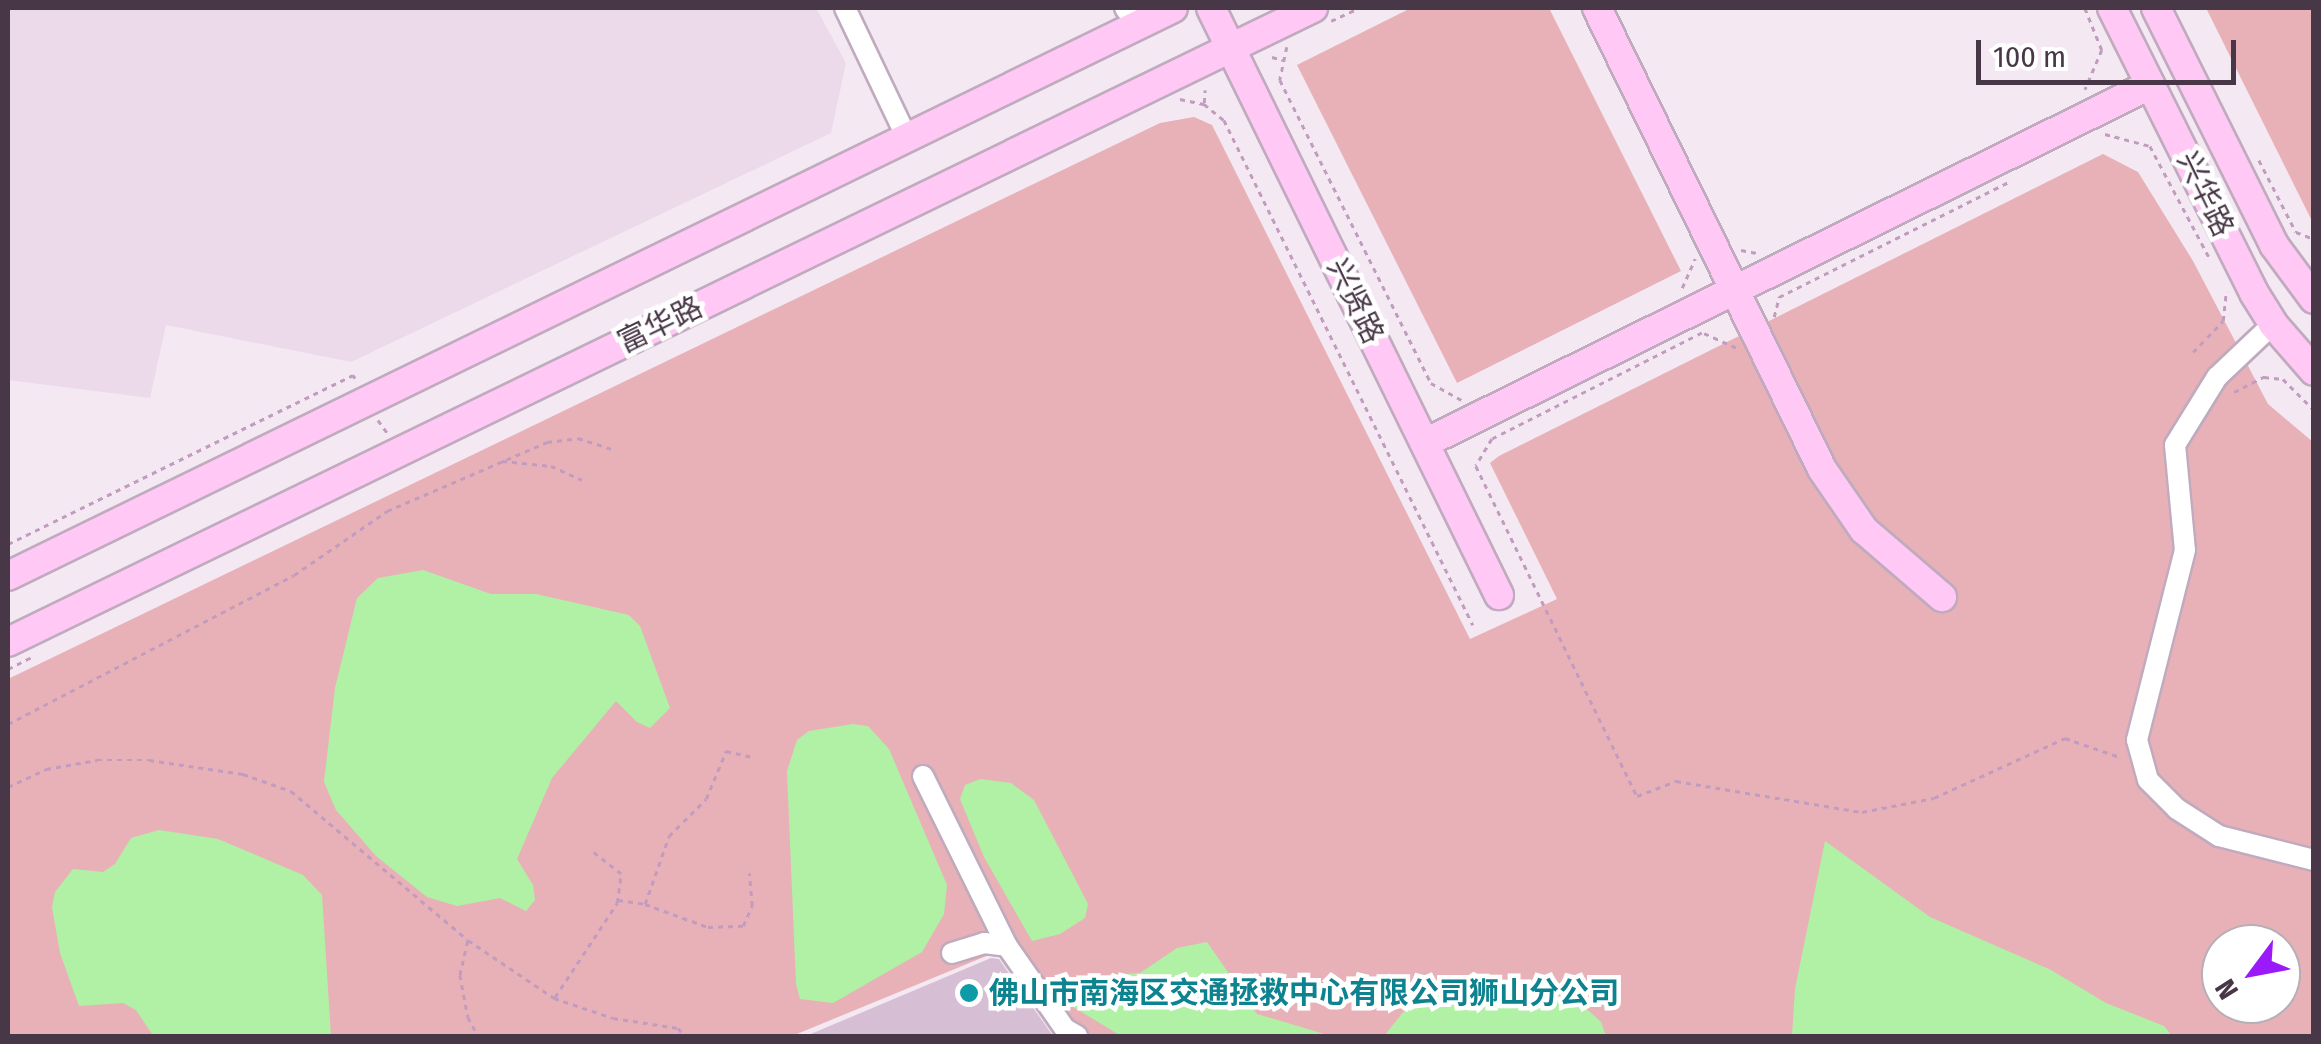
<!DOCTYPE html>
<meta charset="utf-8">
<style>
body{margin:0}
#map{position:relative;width:2321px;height:1044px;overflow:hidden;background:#f4e8f3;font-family:"Fira Sans Condensed","Noto Sans SC",sans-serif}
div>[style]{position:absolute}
.residential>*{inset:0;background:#ecdaea}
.green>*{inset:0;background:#e8b1b8}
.water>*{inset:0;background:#b1f1a5}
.building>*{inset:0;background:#d6bed5}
.path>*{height:2.5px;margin-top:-1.25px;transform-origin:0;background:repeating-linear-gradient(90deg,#c29cbf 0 5px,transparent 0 10px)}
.roads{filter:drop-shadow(2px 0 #c0abbe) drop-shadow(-2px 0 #c0abbe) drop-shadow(0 2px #c0abbe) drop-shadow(0 -2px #c0abbe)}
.street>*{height:20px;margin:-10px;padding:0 10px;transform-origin:10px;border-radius:10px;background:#fff}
.secondary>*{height:28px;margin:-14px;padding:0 14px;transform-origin:14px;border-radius:14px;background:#ffc8f5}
.dots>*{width:28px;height:28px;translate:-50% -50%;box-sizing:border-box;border:5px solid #fff;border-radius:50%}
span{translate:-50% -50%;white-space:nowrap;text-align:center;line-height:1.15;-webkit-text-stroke:9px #fff;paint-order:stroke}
.street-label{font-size:30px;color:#483747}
.culture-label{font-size:30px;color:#0d838f;font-weight:700}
.left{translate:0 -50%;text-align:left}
.frame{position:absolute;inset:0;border:10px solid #483747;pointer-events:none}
.north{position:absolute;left:2201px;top:924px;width:100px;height:100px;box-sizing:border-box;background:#fff;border:2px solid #b6afb5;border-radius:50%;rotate:238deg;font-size:28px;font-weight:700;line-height:40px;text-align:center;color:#483747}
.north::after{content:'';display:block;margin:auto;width:35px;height:45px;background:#9b1afa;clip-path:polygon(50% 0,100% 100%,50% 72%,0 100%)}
.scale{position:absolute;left:1976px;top:40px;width:260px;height:45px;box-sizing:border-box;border:5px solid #483747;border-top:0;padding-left:12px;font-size:30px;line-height:35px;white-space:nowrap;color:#483747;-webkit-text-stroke:8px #fff;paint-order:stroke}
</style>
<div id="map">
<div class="residential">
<i style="clip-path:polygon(8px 8px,816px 8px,846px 63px,831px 133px,351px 362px,166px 325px,150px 398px,8px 380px)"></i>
</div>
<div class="green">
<i style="clip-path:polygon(1411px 8px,1549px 8px,1681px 271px,1457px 383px,1297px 65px)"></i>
<i style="clip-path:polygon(2206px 8px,2313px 8px,2313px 223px)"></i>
<i style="clip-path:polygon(evenodd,1194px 117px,1212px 125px,1470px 639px,1557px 599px,1490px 463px,1499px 456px,2103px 154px,2138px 172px,2193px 261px,2268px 404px,2313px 442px,2313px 1036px,1063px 1036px,1001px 950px,792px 1036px,8px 1036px,8px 679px,1160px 123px,1194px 117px,2221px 944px,2281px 944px,2281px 1004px,2221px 1004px,2221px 944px)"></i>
</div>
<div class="water">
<i style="clip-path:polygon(423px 570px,491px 594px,536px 594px,629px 615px,640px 626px,670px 708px,650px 728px,637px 722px,616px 701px,552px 778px,517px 859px,533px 885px,535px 900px,526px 911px,500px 898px,457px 906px,427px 897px,376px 856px,336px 810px,324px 782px,335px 688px,357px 598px,378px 578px)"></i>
<i style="clip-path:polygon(853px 724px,868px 726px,889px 749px,947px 885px,944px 914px,922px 952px,833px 1003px,800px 999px,796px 984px,787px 771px,797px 740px,809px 731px)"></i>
<i style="clip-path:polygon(980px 779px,1011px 783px,1034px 800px,1088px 904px,1085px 918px,1060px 934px,1032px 941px,984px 857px,960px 799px,965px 785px)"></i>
<i style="clip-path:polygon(159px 830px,218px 839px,303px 875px,322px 895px,331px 1036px,165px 1036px,152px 1034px,136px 1010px,123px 1003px,79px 1006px,60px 953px,52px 907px,55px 892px,73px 869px,103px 872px,115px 864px,131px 838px)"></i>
<i style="clip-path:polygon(1825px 841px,1930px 917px,2051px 970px,2106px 1003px,2164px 1026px,2172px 1036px,1792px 1036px,1795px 989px)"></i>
<i style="clip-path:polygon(1207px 942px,1257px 1014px,1331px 1036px,1121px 1036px,1070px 1005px,1083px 983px,1095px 976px,1140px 973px,1177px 948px)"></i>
<i style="clip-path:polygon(1449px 982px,1580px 1003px,1601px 1022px,1606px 1036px,1384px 1036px,1421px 990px)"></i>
</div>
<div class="building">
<i style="clip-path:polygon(991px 958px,999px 959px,1053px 1036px,806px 1036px)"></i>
</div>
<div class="path">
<i style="left:2085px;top:8px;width:45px;rotate:68deg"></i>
<i style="left:2102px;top:50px;width:43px;rotate:113deg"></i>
<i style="left:1331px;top:21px;width:31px;rotate:-25deg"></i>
<i style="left:1287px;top:47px;width:34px;rotate:102deg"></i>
<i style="left:1280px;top:80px;width:339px;rotate:63.5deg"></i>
<i style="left:1431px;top:383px;width:35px;rotate:29deg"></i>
<i style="left:1272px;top:57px;width:11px;rotate:15deg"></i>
<i style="left:1180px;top:99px;width:25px;rotate:12deg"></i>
<i style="left:1204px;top:104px;width:26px;rotate:39deg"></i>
<i style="left:1224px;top:120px;width:563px;rotate:63.75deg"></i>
<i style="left:1204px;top:103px;width:13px;rotate:-86deg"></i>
<i style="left:2105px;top:134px;width:47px;rotate:14.9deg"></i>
<i style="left:2150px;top:146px;width:126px;rotate:62deg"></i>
<i style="left:2259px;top:160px;width:81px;rotate:62.8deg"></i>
<i style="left:2296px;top:232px;width:19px;rotate:21deg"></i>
<i style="left:1741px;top:250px;width:16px;rotate:11deg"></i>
<i style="left:1682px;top:288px;width:32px;rotate:-66deg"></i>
<i style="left:1774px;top:317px;width:21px;rotate:-76deg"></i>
<i style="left:1779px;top:297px;width:257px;rotate:-26.6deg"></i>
<i style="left:1736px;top:348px;width:37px;rotate:-156deg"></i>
<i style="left:1702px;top:333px;width:235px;rotate:153.2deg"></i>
<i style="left:1492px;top:439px;width:31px;rotate:121deg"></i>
<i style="left:1476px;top:466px;width:367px;rotate:64deg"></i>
<i style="left:1637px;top:796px;width:42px;rotate:-21deg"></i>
<i style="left:1676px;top:781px;width:189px;rotate:9.5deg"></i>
<i style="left:1862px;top:812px;width:73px;rotate:-11deg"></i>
<i style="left:1934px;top:798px;width:144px;rotate:-24.6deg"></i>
<i style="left:2065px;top:738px;width:58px;rotate:19.1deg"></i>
<i style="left:2193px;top:352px;width:43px;rotate:-45.9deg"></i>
<i style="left:2223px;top:321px;width:30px;rotate:-84deg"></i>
<i style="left:2234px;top:392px;width:34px;rotate:-27deg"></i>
<i style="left:2264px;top:377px;width:19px;rotate:6deg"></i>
<i style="left:2283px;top:379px;width:44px;rotate:45deg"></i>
<i style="left:378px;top:420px;width:17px;rotate:54deg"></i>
<i style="left:502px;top:461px;width:49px;rotate:5.8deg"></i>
<i style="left:551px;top:466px;width:34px;rotate:24deg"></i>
<i style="left:8px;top:544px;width:384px;rotate:-26.1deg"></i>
<i style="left:353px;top:375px;width:4px;rotate:56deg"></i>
<i style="left:8px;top:669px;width:27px;rotate:-27deg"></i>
<i style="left:8px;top:724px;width:322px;rotate:-27.5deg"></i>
<i style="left:294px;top:575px;width:113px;rotate:-34.5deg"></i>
<i style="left:387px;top:511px;width:174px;rotate:-23.3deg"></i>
<i style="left:547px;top:442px;width:31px;rotate:-7deg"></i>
<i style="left:578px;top:438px;width:40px;rotate:18deg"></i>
<i style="left:8px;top:787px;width:42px;rotate:-25.3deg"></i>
<i style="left:46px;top:769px;width:52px;rotate:-10deg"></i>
<i style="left:97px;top:760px;width:52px"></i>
<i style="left:149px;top:760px;width:95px;rotate:8.5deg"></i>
<i style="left:243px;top:774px;width:51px;rotate:19.5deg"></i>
<i style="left:291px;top:791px;width:231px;rotate:40.1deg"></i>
<i style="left:468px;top:940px;width:104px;rotate:34deg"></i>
<i style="left:554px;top:998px;width:62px;rotate:18.7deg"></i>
<i style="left:613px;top:1018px;width:66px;rotate:8.7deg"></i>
<i style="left:678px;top:1028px;width:11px;rotate:49deg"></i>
<i style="left:618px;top:900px;width:27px;rotate:8deg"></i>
<i style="left:645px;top:904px;width:67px;rotate:20.1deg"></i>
<i style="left:708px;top:927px;width:35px;rotate:-2deg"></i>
<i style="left:743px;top:926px;width:22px;rotate:-66deg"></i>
<i style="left:752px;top:906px;width:33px;rotate:-95deg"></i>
<i style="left:645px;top:904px;width:72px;rotate:-70.6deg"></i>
<i style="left:669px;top:836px;width:52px;rotate:-45deg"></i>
<i style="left:706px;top:799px;width:52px;rotate:-67.4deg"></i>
<i style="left:726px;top:751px;width:27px;rotate:13deg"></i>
<i style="left:468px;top:941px;width:35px;rotate:103deg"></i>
<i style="left:460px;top:975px;width:43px;rotate:79.2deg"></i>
<i style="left:468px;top:1017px;width:21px;rotate:62deg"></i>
<i style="left:555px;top:997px;width:113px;rotate:-56.6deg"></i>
<i style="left:617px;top:903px;width:29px;rotate:-82deg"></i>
<i style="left:621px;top:874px;width:36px;rotate:-142deg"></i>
</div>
<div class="roads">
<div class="street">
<i style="left:845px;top:8px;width:144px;rotate:64.5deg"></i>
<i style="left:1125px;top:8px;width:21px;rotate:53deg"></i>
<i style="left:2273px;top:324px;width:77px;rotate:136.6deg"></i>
<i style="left:2217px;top:377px;width:80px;rotate:121.7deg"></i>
<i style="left:2175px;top:445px;width:105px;rotate:84.6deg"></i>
<i style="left:2185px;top:550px;width:196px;rotate:104.2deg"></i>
<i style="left:2137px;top:740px;width:41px;rotate:74.6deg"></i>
<i style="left:2148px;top:780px;width:41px;rotate:45deg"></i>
<i style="left:2177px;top:809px;width:50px;rotate:32.7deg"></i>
<i style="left:2219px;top:836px;width:98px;rotate:14.2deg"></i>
<i style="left:923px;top:776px;width:190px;rotate:63.7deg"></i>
<i style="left:952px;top:953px;width:34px;rotate:-17deg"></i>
<i style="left:984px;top:943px;width:23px;rotate:7deg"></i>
<i style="left:1007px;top:946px;width:101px;rotate:55.1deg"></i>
<i style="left:1065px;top:1029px;width:14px;rotate:30deg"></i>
</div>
<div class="secondary">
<i style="left:1211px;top:8px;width:654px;rotate:63.87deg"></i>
<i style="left:1597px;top:8px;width:513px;rotate:63.98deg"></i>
<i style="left:1822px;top:469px;width:74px;rotate:55.5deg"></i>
<i style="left:1864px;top:530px;width:103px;rotate:40.7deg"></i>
<i style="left:2112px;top:8px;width:318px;rotate:63.5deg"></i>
<i style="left:2254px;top:293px;width:36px;rotate:58deg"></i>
<i style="left:2273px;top:324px;width:62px;rotate:48.9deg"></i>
<i style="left:2156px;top:8px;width:265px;rotate:63.5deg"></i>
<i style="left:2274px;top:245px;width:67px;rotate:53.5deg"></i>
<i style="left:1425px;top:443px;width:809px;rotate:-26.28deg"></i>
<i style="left:8px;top:576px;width:1296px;rotate:-25.99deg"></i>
<i style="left:8px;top:642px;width:1451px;rotate:-25.91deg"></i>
</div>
</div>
<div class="dots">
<i style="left:969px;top:993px;background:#0f9aa8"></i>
</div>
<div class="street-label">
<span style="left:2205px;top:194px;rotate:64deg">兴华路</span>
<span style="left:1355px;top:301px;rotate:64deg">兴贤路</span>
<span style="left:660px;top:325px;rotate:-26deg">富华路</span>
</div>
<div class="culture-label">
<span class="left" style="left:989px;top:993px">佛山市南海区交通拯救中心有限公司狮山分公司</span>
</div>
<div class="frame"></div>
<div class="north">N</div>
<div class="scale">100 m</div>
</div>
